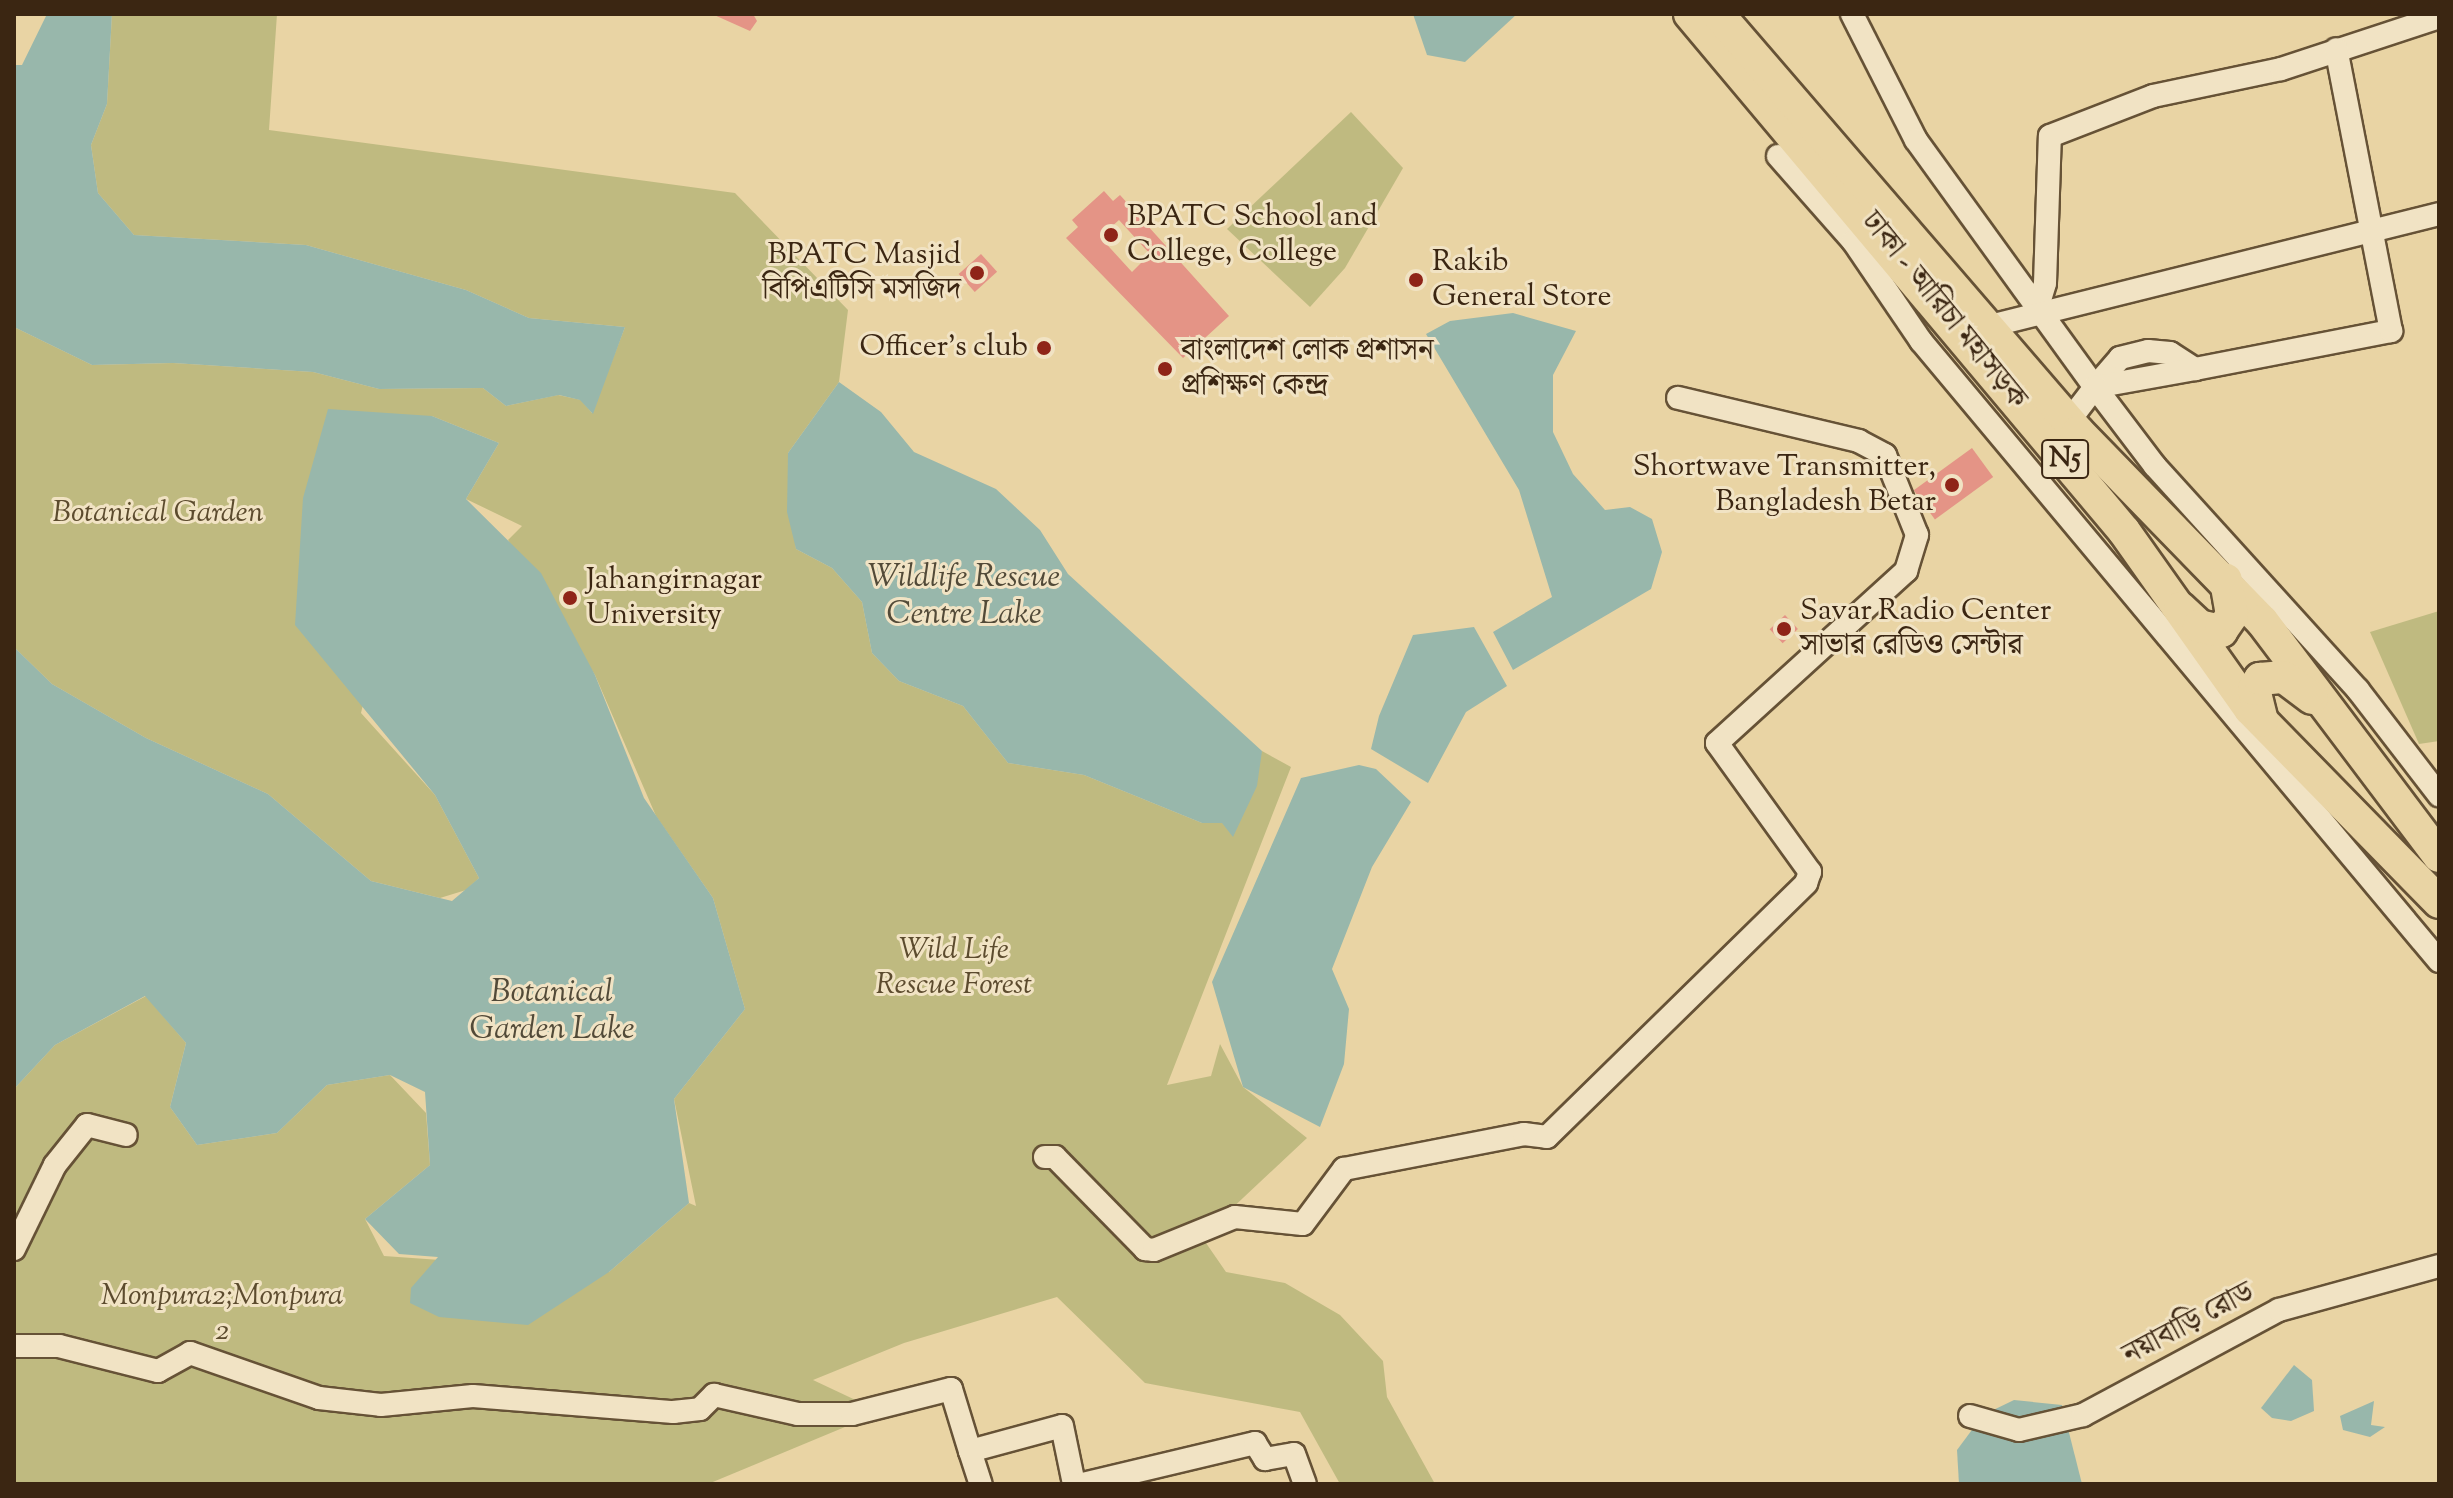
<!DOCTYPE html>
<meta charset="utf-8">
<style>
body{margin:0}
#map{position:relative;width:2453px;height:1498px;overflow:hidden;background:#e9d4a4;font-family:"Sorts Mill Goudy","Noto Serif Bengali",serif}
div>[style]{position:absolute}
.green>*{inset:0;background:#bfba80}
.water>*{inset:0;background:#98b7ab}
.building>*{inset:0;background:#e49486;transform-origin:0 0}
.roads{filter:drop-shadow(2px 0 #665236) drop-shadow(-2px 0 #665236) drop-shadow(0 2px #665236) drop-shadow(0 -2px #665236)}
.minor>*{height:22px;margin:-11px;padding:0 11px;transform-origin:11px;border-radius:11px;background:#f1e3c4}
.highway>*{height:32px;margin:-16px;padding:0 16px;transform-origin:16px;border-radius:16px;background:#e9d4a4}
.dots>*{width:22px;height:22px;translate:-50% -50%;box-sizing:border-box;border:4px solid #f1e3c4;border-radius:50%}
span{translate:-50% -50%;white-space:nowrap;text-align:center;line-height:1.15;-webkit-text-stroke:6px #f1e3c4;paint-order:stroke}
.shield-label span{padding:2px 6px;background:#f1e3c4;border:2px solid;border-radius:6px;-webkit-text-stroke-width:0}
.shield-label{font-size:28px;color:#3b2612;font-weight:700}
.poi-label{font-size:30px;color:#3b2612}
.left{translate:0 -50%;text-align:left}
.right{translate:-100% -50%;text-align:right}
.street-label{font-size:30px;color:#3b2612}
.park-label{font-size:30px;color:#5c4b2e;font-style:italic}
.water-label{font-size:32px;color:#524a38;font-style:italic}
.frame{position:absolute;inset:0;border:16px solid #3b2612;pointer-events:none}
</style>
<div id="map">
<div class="green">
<i style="clip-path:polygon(112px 14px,277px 14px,269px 130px,735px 193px,848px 310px,839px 382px,788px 453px,796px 549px,832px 568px,862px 602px,872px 653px,899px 681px,963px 706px,1008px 763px,1084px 775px,1202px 823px,1222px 823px,1262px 751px,1291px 767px,1167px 1085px,1211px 1076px,1220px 1044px,1243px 1087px,1307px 1138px,1227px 1213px,1206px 1243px,1226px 1272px,1285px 1283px,1340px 1315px,1383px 1361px,1387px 1397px,1435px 1484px,1340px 1484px,1300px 1412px,1145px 1383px,1057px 1297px,904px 1343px,813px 1380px,881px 1412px,708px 1484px,14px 1484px,14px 1089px,55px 1045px,146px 996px,186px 1043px,170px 1107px,197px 1145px,277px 1133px,327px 1085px,390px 1075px,426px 1113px,430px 1165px,365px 1219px,384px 1256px,609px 1272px,689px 1203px,696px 1206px,674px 1099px,745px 1009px,713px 898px,656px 816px,595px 675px,508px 540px,522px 526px,466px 499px,499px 443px,432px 416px,361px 713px,435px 795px,479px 878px,466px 890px,440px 898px,371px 881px,268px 794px,146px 738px,52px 684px,14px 647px,14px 327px,92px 365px,173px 363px,313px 372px,379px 389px,483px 388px,506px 406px,558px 395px,581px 400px,592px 413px,625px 327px,529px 318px,466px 290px,306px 245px,134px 235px,98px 193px,91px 145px,107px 104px)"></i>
<i style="clip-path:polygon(1351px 112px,1403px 168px,1345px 268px,1310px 307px,1227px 229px)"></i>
<i style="clip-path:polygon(2439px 611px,2439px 741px,2419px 744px,2370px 632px)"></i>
</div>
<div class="water">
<i style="clip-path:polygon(47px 14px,112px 14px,107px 104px,91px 145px,98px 193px,134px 235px,306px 245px,466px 290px,529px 318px,625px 327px,593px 414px,580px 400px,559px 395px,506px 406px,483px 388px,379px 389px,313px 372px,173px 363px,92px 365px,14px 327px,14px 65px,22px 65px)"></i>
<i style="clip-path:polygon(1413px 14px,1517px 14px,1465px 62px,1427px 55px)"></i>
<i style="clip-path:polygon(1513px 313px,1576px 331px,1553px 375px,1553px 432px,1573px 474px,1605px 510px,1630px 507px,1652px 519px,1662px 552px,1651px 589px,1513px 670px,1493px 632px,1552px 597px,1519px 490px,1426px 334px,1450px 321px)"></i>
<i style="clip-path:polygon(839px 382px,881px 412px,914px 452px,996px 489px,1040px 530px,1068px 574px,1262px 751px,1257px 786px,1233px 837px,1222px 823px,1202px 823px,1084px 775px,1008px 763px,963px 706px,899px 681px,872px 653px,862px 602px,832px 568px,796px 549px,787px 512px,788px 453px)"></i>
<i style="clip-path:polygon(328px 409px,432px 416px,499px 443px,466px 499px,541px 573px,595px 675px,644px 798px,713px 898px,745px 1009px,674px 1099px,689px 1203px,609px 1272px,528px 1325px,439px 1317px,410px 1303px,411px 1288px,438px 1257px,399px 1254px,365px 1219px,430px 1165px,425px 1092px,390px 1075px,327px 1085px,277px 1133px,197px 1145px,170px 1107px,186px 1043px,145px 996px,55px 1045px,14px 1089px,14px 647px,52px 684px,146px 738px,268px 794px,371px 881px,452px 901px,479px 878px,435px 795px,295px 625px,303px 498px)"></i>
<i style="clip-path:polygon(1474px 627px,1507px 686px,1466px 712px,1428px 783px,1371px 749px,1379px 716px,1413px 635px)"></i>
<i style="clip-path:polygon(1359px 765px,1376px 769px,1411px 802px,1372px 867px,1332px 969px,1349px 1009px,1344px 1064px,1320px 1127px,1243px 1087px,1212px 982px,1301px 778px)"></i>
<i style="clip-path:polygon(2294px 1365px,2312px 1380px,2314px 1411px,2291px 1421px,2272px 1418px,2261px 1408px)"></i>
<i style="clip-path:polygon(2014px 1400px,2062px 1405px,2082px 1484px,1959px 1484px,1957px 1450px,1983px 1415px)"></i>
<i style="clip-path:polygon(2374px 1401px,2371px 1425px,2385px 1427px,2370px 1437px,2343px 1430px,2340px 1416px)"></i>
</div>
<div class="building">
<i style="clip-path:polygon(712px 14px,753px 14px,757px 21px,750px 31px)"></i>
<i style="clip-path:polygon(evenodd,1104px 191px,1113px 201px,1120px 195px,1229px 316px,1183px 358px,1066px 238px,1078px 227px,1072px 220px,1104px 191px,1119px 220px,1150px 254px,1132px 272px,1100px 237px,1119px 220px)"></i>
<i style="left:981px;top:254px;width:24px;height:30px;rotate:48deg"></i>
<i style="left:1972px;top:448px;width:36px;height:72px;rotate:54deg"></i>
<i style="left:1785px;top:615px;width:19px;height:21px;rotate:47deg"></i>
</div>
<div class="roads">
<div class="minor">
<i style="left:1852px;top:14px;width:141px;rotate:63.1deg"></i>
<i style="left:1916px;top:140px;width:305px;rotate:54.1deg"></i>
<i style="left:1778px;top:156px;width:113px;rotate:48.6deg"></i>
<i style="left:1853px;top:241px;width:121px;rotate:55.8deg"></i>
<i style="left:1921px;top:341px;width:808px;rotate:50.12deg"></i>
<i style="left:2036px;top:313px;width:31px;rotate:-73deg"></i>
<i style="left:2045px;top:283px;width:147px;rotate:-88.1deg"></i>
<i style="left:2050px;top:136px;width:110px;rotate:-21.2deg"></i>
<i style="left:2153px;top:96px;width:131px;rotate:-11.9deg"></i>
<i style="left:2281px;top:69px;width:166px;rotate:-18.2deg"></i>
<i style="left:1990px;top:326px;width:463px;rotate:-14deg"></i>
<i style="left:2095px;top:387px;width:38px;rotate:-49deg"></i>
<i style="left:2120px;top:358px;width:29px;rotate:-14deg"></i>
<i style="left:2148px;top:351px;width:22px;rotate:5deg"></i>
<i style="left:2170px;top:353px;width:30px;rotate:33deg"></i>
<i style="left:2195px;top:369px;width:200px;rotate:-11deg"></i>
<i style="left:2391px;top:331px;width:287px;rotate:-101deg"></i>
<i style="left:2095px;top:387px;width:102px;rotate:-10.2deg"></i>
<i style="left:2069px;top:421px;width:43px;rotate:-52.6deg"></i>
<i style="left:2095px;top:387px;width:99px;rotate:52.8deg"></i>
<i style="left:2155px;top:466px;width:302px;rotate:47.8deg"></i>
<i style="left:2358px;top:690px;width:133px;rotate:52.4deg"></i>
<i style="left:1045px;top:1157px;width:10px"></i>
<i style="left:1055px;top:1157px;width:129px;rotate:45.6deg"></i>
<i style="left:1145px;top:1249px;width:9px;rotate:6deg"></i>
<i style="left:1154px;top:1250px;width:87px;rotate:-22.2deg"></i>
<i style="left:1235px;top:1217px;width:68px;rotate:5.9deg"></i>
<i style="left:1303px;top:1224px;width:69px;rotate:-53.3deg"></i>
<i style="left:1344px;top:1169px;width:183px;rotate:-11deg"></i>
<i style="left:1524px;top:1134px;width:23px;rotate:7deg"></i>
<i style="left:1547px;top:1137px;width:363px;rotate:-44.4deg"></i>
<i style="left:1806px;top:883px;width:12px;rotate:-70deg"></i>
<i style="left:1810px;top:872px;width:159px;rotate:-125.8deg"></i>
<i style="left:1717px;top:743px;width:256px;rotate:-42.3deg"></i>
<i style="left:1906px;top:571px;width:38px;rotate:-73deg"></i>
<i style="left:1917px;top:535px;width:86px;rotate:-111.8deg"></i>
<i style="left:1885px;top:455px;width:30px;rotate:-152deg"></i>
<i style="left:1859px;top:441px;width:186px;rotate:-166.6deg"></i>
<i style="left:14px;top:1249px;width:93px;rotate:-64deg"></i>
<i style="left:55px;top:1165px;width:51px;rotate:-51.3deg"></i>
<i style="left:87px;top:1125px;width:40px;rotate:14.4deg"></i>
<i style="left:14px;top:1346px;width:45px"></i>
<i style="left:59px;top:1346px;width:102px;rotate:14.2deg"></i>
<i style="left:158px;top:1371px;width:37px;rotate:-29deg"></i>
<i style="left:190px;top:1353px;width:137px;rotate:19.2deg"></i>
<i style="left:319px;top:1398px;width:62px;rotate:6.4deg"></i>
<i style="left:381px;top:1405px;width:92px;rotate:-5.6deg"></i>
<i style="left:473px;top:1396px;width:201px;rotate:4.6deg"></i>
<i style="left:673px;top:1412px;width:27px;rotate:-6deg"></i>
<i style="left:700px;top:1409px;width:20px;rotate:-45deg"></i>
<i style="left:714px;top:1395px;width:86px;rotate:12.7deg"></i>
<i style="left:798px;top:1414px;width:54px"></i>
<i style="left:852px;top:1414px;width:102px;rotate:-14.2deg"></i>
<i style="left:951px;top:1389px;width:65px;rotate:73deg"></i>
<i style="left:970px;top:1451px;width:95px;rotate:-15.2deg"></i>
<i style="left:1062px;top:1426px;width:59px;rotate:78.3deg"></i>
<i style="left:1970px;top:1416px;width:51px;rotate:15.9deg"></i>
<i style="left:2019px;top:1430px;width:66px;rotate:-13.2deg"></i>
<i style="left:2083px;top:1415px;width:222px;rotate:-28.2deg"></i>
<i style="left:2279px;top:1310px;width:166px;rotate:-15.4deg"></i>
<i style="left:970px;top:1451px;width:35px;rotate:72deg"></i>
<i style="left:1083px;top:1484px;width:177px;rotate:-13.4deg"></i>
<i style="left:1255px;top:1443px;width:19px;rotate:58deg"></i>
<i style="left:1265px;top:1459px;width:29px;rotate:-10deg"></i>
<i style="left:1294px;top:1454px;width:32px;rotate:70deg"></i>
</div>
<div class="highway">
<i style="left:1690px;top:14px;width:675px;rotate:49.99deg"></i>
<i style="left:2124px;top:531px;width:218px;rotate:54.7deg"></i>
<i style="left:2250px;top:709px;width:270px;rotate:45.6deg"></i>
<i style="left:1718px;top:14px;width:552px;rotate:49.26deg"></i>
<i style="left:2078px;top:432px;width:264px;rotate:45.8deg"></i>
<i style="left:2262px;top:621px;width:294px;rotate:53deg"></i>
<i style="left:2180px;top:608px;width:26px;rotate:43deg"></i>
<i style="left:2199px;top:626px;width:23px;rotate:13deg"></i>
<i style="left:2221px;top:631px;width:19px;rotate:-55deg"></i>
<i style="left:2232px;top:615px;width:36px;rotate:-100deg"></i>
<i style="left:2262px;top:721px;width:33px;rotate:-104deg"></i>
<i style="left:2254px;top:689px;width:12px;rotate:-59deg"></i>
<i style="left:2260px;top:679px;width:24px;rotate:-5deg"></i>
<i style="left:2284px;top:677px;width:35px;rotate:37deg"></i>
</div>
</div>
<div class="dots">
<i style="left:1111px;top:235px;background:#8f2418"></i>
<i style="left:977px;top:273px;background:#8f2418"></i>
<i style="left:1416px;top:280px;background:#8f2418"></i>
<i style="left:1044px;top:348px;background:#8f2418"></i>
<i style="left:1165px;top:369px;background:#8f2418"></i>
<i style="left:1952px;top:485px;background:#8f2418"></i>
<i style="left:570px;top:598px;background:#8f2418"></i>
<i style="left:1784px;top:629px;background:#8f2418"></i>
</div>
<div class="shield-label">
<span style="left:2065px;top:459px">N5</span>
</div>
<div class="poi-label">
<span class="left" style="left:1127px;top:235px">BPATC School and<br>College, College</span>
<span class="right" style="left:961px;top:273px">BPATC Masjid<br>বিপিএটিসি মসজিদ</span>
<span class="left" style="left:1432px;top:280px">Rakib<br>General Store</span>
<span class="right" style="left:1028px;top:348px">Officer's club</span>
<span class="left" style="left:1181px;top:369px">বাংলাদেশ লোক প্রশাসন<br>প্রশিক্ষণ কেন্দ্র</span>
<span class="right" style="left:1936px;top:485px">Shortwave Transmitter,<br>Bangladesh Betar</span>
<span class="left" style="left:586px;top:598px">Jahangirnagar<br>University</span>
<span class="left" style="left:1800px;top:629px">Savar Radio Center<br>সাভার রেডিও সেন্টার</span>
</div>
<div class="street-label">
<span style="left:1943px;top:311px;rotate:51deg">ঢাকা - আরিচা মহাসড়ক</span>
<span style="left:2189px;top:1325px;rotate:-28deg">নয়াবাড়ি রোড</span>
</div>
<div class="park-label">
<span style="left:158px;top:514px">Botanical Garden</span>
<span style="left:954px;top:968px">Wild Life<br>Rescue Forest</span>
<span style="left:222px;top:1314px">Monpura2;Monpura<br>2</span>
</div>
<div class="water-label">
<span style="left:964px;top:597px">Wildlife Rescue<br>Centre Lake</span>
<span style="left:552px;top:1012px">Botanical<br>Garden Lake</span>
</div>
<div class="frame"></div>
</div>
